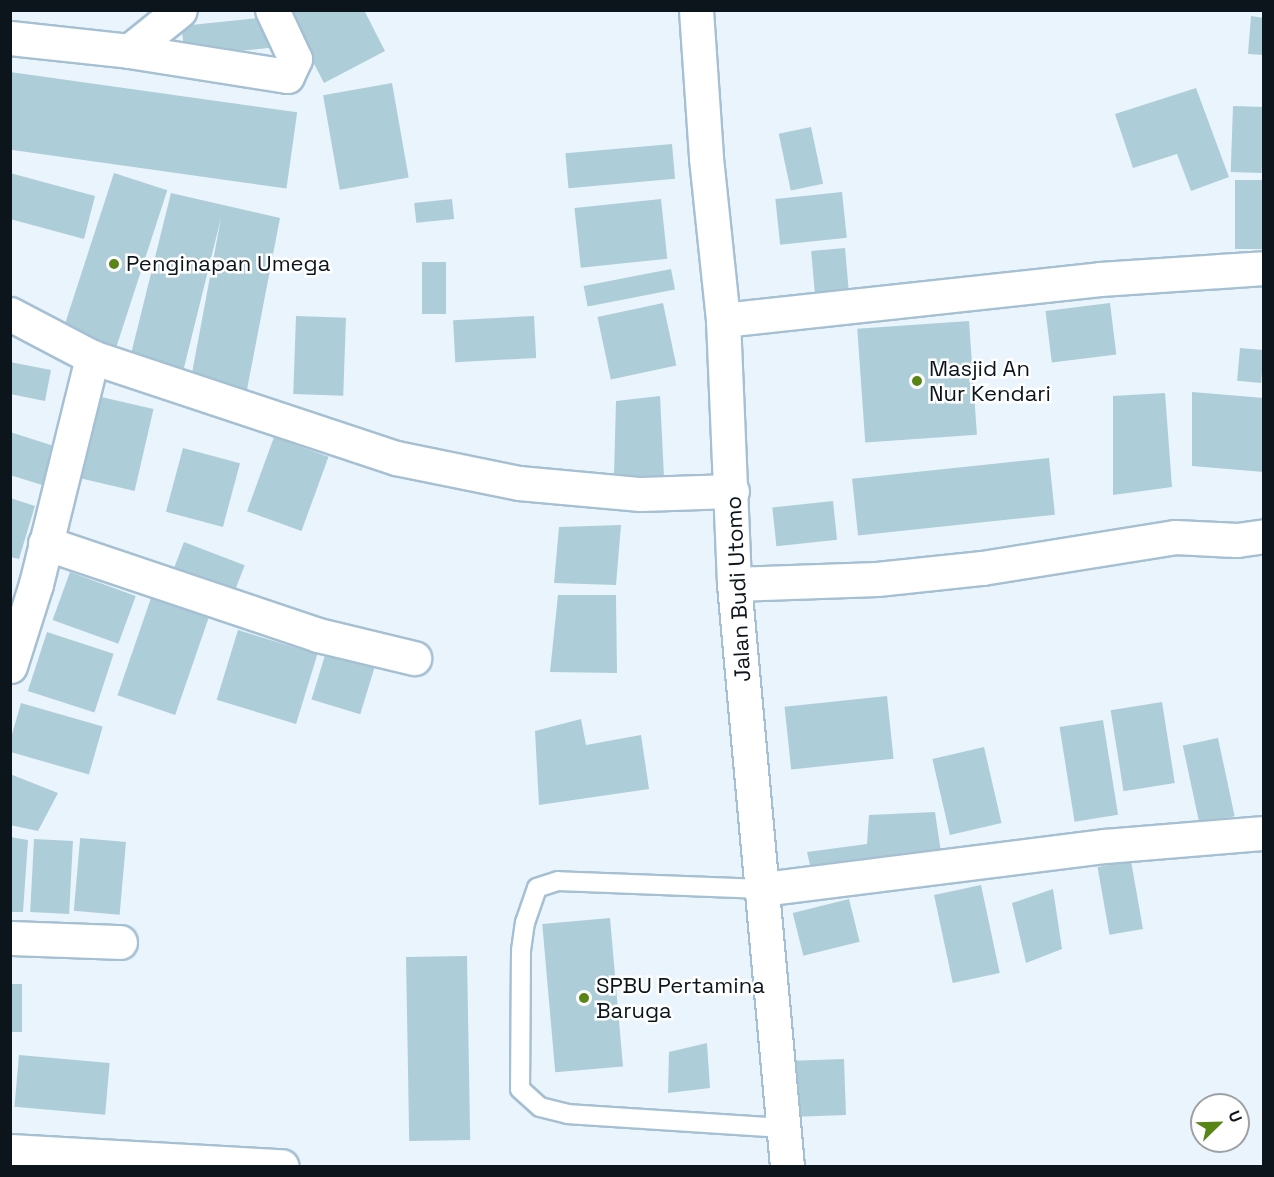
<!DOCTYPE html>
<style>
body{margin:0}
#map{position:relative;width:1274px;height:1177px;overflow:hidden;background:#eaf4fc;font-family:"Space Grotesk",sans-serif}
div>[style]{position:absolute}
.building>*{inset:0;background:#adced9;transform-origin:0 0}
.roads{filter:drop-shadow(2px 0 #a6c0d3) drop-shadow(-2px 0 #a6c0d3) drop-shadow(0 2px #a6c0d3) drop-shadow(0 -2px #a6c0d3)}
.service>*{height:18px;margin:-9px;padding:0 9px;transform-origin:9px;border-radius:9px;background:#fff}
.minor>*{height:33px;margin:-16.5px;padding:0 16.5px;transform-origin:16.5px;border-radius:16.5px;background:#fff}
.secondary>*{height:33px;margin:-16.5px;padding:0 16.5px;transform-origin:16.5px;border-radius:16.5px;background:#fff}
.dots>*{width:16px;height:16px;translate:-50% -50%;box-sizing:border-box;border:3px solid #fff;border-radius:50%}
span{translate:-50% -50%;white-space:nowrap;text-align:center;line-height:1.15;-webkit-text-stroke:5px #fff;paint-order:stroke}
.poi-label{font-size:22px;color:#0c151c}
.left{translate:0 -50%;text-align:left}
.street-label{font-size:22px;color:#0c151c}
.frame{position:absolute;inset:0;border:12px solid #0c151c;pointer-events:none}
.north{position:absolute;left:1190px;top:1093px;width:60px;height:60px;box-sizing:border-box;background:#fff;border:2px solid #9ea1a4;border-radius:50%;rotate:67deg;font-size:16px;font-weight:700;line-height:24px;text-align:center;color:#0c151c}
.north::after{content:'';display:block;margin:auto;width:21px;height:27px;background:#588515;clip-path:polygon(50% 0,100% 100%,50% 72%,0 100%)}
</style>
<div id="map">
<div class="building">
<i style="clip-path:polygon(286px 10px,364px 10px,385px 51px,324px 83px)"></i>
<i style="clip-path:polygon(1251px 16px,1264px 18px,1264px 55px,1248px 54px)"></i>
<i style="left:267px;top:17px;width:31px;height:86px;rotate:84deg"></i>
<i style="left:10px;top:72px;width:290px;height:77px;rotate:8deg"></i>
<i style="left:392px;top:83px;width:96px;height:70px;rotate:80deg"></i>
<i style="clip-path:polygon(1196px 88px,1229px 177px,1191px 191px,1177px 154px,1133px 168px,1115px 114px)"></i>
<i style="left:1233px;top:106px;width:31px;height:66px;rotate:2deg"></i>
<i style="left:811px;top:127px;width:58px;height:33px;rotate:78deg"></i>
<i style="left:672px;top:144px;width:35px;height:107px;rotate:85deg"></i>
<i style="clip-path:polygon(10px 173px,95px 196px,84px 239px,10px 219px)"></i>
<i style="left:114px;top:173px;width:56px;height:174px;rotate:18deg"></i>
<i style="left:1235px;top:180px;width:29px;height:69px"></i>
<i style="left:842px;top:192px;width:46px;height:67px;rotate:84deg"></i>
<i style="clip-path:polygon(171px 193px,280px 218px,245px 400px,189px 389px,221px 218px,182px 376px,129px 362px)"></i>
<i style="left:452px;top:199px;width:20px;height:38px;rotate:84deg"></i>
<i style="left:661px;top:199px;width:60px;height:87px;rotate:84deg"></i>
<i style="left:845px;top:248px;width:50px;height:34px;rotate:85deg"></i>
<i style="left:422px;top:262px;width:24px;height:52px"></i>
<i style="left:671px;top:269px;width:21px;height:89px;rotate:79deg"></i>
<i style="left:663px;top:303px;width:64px;height:67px;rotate:78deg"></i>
<i style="left:1110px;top:303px;width:52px;height:65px;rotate:83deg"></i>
<i style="left:296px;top:316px;width:50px;height:78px;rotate:2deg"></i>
<i style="left:534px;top:316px;width:42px;height:81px;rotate:87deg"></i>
<i style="left:969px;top:321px;width:114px;height:112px;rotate:86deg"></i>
<i style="left:1240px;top:348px;width:24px;height:33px;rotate:5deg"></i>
<i style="clip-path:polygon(10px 362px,51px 370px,45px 401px,10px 394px)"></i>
<i style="clip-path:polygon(1192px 392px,1264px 398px,1264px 472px,1192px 466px)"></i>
<i style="clip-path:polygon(1165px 393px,1172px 487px,1113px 495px,1113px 396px)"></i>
<i style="left:97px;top:396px;width:58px;height:84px;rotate:13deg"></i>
<i style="clip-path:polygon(660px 396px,664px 477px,614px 475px,616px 401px)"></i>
<i style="clip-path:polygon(10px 432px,54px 446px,42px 485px,10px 475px)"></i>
<i style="left:274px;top:437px;width:58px;height:79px;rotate:20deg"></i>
<i style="left:183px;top:448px;width:59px;height:66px;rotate:15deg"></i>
<i style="left:1049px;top:458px;width:57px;height:198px;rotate:84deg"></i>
<i style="clip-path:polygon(10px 498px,35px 506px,19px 559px,10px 557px)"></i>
<i style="left:833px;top:501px;width:39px;height:61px;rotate:84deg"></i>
<i style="clip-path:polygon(621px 525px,616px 585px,554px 583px,559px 527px)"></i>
<i style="left:184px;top:542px;width:65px;height:30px;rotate:21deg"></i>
<i style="left:70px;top:572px;width:70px;height:51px;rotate:20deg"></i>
<i style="left:152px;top:595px;width:61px;height:106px;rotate:19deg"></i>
<i style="clip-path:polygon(558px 595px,616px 595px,617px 673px,550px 672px)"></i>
<i style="left:238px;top:630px;width:83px;height:73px;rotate:17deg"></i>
<i style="left:47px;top:632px;width:70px;height:62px;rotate:18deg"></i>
<i style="left:329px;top:642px;width:51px;height:60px;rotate:17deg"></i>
<i style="left:887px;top:696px;width:63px;height:103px;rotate:84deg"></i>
<i style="left:1162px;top:702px;width:82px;height:52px;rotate:81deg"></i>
<i style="left:21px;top:703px;width:85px;height:50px;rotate:16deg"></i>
<i style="clip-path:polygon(581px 719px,586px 745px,641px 735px,649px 789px,539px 805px,535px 731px)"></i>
<i style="left:1103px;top:720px;width:96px;height:44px;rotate:81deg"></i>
<i style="left:1218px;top:738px;width:80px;height:36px;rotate:78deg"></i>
<i style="left:984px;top:747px;width:78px;height:53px;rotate:77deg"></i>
<i style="clip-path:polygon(10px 774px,58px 793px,38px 831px,10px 825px)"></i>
<i style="clip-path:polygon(935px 812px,942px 859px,813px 878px,807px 852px,867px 844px,869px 815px)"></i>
<i style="clip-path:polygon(10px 837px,28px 840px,23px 912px,10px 912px)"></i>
<i style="left:34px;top:839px;width:39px;height:73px;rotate:3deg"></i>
<i style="left:126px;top:842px;width:73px;height:46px;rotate:95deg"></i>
<i style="left:1131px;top:861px;width:69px;height:34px;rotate:80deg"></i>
<i style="left:981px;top:885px;width:90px;height:48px;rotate:78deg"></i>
<i style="clip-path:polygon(1053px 889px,1062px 949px,1026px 963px,1012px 903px)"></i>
<i style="left:849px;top:899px;width:44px;height:58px;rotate:76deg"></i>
<i style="left:610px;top:918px;width:149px;height:68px;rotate:85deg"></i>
<i style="left:467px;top:956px;width:184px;height:61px;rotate:89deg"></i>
<i style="left:10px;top:984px;width:12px;height:48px"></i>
<i style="clip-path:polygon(707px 1043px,710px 1088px,668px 1093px,669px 1052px)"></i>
<i style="left:19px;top:1055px;width:91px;height:52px;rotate:5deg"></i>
<i style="left:844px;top:1059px;width:56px;height:50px;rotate:88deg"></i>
</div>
<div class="roads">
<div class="service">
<i style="left:763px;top:889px;width:205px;rotate:-177.8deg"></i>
<i style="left:558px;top:881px;width:22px;rotate:162deg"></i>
<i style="left:537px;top:888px;width:36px;rotate:109deg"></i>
<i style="left:525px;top:922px;width:29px;rotate:98deg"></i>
<i style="left:521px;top:951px;width:138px;rotate:90.4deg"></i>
<i style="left:520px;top:1089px;width:27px;rotate:42deg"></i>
<i style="left:540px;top:1107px;width:29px;rotate:14deg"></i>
<i style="left:568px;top:1114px;width:218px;rotate:3.7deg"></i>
</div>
<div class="minor">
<i style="left:10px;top:38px;width:120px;rotate:6.2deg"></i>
<i style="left:129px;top:51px;width:160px;rotate:9deg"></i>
<i style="left:287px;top:76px;width:19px;rotate:-65deg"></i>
<i style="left:295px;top:59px;width:54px;rotate:-115.1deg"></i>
<i style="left:129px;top:51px;width:65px;rotate:-38.8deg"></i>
<i style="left:10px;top:314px;width:93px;rotate:27.7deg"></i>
<i style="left:92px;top:357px;width:320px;rotate:18.4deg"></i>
<i style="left:396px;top:458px;width:126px;rotate:11.5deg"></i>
<i style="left:519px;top:483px;width:122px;rotate:5.2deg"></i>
<i style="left:641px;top:494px;width:91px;rotate:-1.9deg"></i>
<i style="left:723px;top:320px;width:379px;rotate:-6.2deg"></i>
<i style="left:1100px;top:279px;width:164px;rotate:-3.8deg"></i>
<i style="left:45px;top:543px;width:288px;rotate:18.6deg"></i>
<i style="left:318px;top:635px;width:99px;rotate:13.5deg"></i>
<i style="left:734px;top:584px;width:143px;rotate:-2deg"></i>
<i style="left:877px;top:579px;width:106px;rotate:-6deg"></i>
<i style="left:982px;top:568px;width:195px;rotate:-9.1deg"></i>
<i style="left:1175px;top:537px;width:62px;rotate:2.8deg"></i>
<i style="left:1237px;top:540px;width:27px;rotate:-8deg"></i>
<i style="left:10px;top:666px;width:86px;rotate:-72.4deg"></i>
<i style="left:36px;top:584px;width:234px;rotate:-76.1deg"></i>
<i style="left:763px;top:889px;width:345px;rotate:-7.2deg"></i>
<i style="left:1105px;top:846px;width:160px;rotate:-4.7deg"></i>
<i style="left:10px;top:938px;width:110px;rotate:2.1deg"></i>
<i style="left:10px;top:1151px;width:272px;rotate:3.2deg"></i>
</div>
<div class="secondary">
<i style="left:696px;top:10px;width:148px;rotate:86.1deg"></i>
<i style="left:706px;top:158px;width:163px;rotate:84deg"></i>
<i style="left:723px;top:320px;width:264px;rotate:87.6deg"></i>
<i style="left:734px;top:584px;width:584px;rotate:84.8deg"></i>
</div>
</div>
<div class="dots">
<i style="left:114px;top:264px;background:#588515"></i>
<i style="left:917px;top:381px;background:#588515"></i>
<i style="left:584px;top:998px;background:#588515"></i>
</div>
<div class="poi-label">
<span class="left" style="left:126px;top:264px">Penginapan Umega</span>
<span class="left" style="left:929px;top:381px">Masjid An<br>Nur Kendari</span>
<span class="left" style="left:596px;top:998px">SPBU Pertamina<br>Baruga</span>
</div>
<div class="street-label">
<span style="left:738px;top:589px;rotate:-93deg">Jalan Budi Utomo</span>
</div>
<div class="frame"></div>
<div class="north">U</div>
</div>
